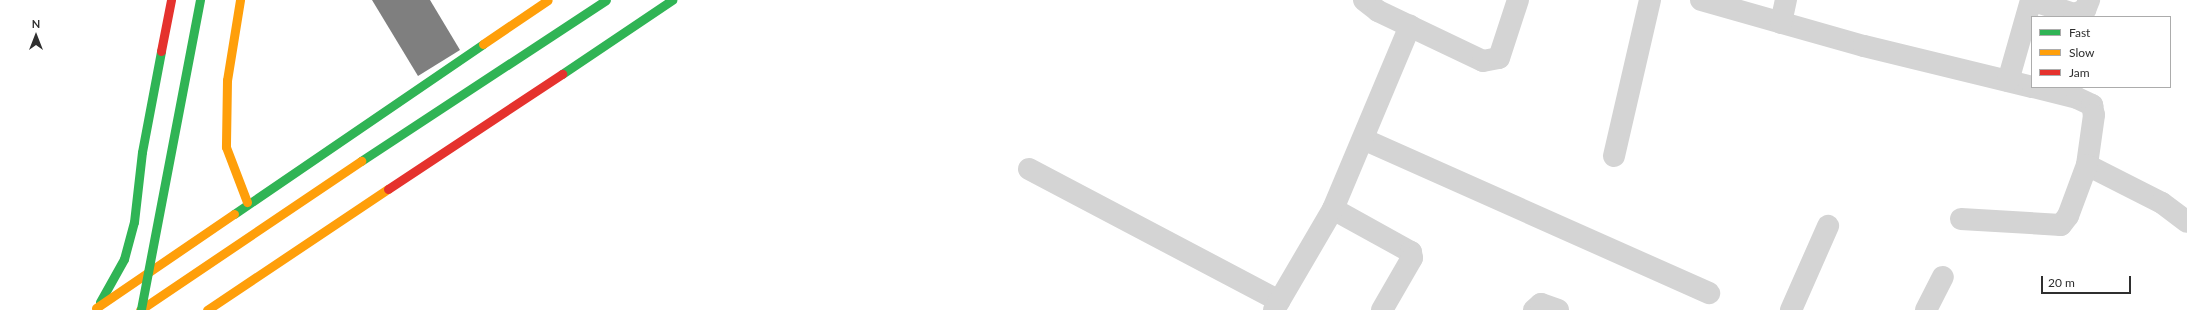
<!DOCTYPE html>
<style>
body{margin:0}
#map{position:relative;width:2187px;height:310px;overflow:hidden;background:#fff;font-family:Lato,sans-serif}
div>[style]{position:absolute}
.building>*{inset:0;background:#7f7f7f}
.street>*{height:22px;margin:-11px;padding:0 11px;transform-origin:11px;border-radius:11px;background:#d4d4d4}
.fast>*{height:9px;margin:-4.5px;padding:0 4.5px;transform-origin:4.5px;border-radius:4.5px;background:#30b455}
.slow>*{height:9px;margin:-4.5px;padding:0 4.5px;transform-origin:4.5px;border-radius:4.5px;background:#ff9f0a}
.jam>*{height:9px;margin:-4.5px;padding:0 4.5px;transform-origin:4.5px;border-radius:4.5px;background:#e5322d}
.fast-bridge>*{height:9px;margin:-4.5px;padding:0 4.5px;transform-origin:4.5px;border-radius:4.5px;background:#30b455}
span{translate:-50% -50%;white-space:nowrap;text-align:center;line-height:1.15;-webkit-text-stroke:4px #fff;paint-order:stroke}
.legend{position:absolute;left:2031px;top:16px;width:140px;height:72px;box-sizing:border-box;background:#fff;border:1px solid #acacac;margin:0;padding:5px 7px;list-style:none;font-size:12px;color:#2f2f2f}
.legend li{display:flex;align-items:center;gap:8px;height:20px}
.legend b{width:20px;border:1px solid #acacac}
.north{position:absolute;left:16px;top:16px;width:40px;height:40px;-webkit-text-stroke:3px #fff;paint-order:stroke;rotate:0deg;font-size:11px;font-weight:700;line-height:16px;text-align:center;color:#2f2f2f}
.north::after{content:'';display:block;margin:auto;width:14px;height:18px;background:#2f2f2f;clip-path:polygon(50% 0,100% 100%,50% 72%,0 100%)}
.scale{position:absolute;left:2041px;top:276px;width:90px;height:18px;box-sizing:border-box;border:2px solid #2f2f2f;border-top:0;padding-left:5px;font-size:12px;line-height:14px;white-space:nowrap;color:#2f2f2f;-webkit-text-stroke:3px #fff;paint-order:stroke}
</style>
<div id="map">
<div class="building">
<i style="clip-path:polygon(372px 0,430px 0,460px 50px,418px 76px)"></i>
</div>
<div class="street">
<i style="left:1364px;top:0;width:18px;rotate:38deg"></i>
<i style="left:1378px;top:11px;width:116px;rotate:25.5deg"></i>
<i style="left:1483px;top:61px;width:16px;rotate:-11deg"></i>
<i style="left:1499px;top:58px;width:61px;rotate:-71.9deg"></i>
<i style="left:1701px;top:0;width:169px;rotate:15.8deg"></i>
<i style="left:1864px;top:46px;width:173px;rotate:13.7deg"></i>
<i style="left:2031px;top:0;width:45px;rotate:18deg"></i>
<i style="left:2074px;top:14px;width:12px;rotate:-20deg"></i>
<i style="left:2085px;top:10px;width:11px;rotate:-68deg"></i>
<i style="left:1781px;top:23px;width:24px;rotate:-78deg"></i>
<i style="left:2008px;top:81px;width:84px;rotate:-74.1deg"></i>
<i style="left:2033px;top:87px;width:45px;rotate:14deg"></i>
<i style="left:2077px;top:98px;width:17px;rotate:25deg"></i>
<i style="left:2092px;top:105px;width:10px;rotate:79deg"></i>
<i style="left:2094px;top:115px;width:50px;rotate:98deg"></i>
<i style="left:2087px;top:165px;width:84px;rotate:26.9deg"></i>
<i style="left:2162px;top:203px;width:31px;rotate:37deg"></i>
<i style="left:1363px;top:139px;width:379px;rotate:24deg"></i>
<i style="left:1614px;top:156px;width:160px;rotate:-77deg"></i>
<i style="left:1029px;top:169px;width:283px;rotate:27.8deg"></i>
<i style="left:1333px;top:209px;width:89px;rotate:28.9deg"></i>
<i style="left:1411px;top:252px;width:6px;rotate:81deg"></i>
<i style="left:1412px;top:258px;width:60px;rotate:120deg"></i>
<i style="left:1961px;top:219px;width:100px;rotate:3.4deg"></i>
<i style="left:2061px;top:225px;width:11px;rotate:-52deg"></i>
<i style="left:2068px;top:216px;width:54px;rotate:-69.6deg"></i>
<i style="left:1274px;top:310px;width:117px;rotate:-59.7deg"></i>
<i style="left:1333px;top:209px;width:199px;rotate:-67.2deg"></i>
<i style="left:1534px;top:310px;width:9px;rotate:-41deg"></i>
<i style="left:1541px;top:304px;width:18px;rotate:19deg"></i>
<i style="left:1791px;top:310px;width:92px;rotate:-66.2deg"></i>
<i style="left:1926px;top:310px;width:37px;rotate:-63deg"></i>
</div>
<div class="fast">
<i style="left:562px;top:74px;width:133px;rotate:-33.9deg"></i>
<i style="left:361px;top:161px;width:293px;rotate:-33.3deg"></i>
<i style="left:234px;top:214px;width:301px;rotate:-34.3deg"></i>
<i style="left:100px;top:302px;width:49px;rotate:-60.8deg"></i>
<i style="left:124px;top:259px;width:38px;rotate:-75deg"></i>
<i style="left:134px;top:222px;width:70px;rotate:-83.5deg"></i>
<i style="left:142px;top:152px;width:103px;rotate:-79.3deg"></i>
</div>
<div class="slow">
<i style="left:240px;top:0;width:81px;rotate:99.2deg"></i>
<i style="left:227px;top:80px;width:67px;rotate:90.9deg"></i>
<i style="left:226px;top:147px;width:59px;rotate:69.1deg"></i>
<i style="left:483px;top:44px;width:78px;rotate:-34.1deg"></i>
<i style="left:96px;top:308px;width:167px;rotate:-34.3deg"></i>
<i style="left:140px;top:310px;width:267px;rotate:-34deg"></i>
<i style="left:207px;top:310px;width:218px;rotate:-33.8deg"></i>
</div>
<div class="jam">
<i style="left:161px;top:51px;width:52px;rotate:-78.9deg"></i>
<i style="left:388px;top:189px;width:209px;rotate:-33.5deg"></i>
</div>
<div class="fast-bridge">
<i style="left:141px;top:309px;width:315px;rotate:-79.2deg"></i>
</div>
<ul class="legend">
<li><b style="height:5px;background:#30b455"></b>Fast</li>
<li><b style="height:5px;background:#ff9f0a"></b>Slow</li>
<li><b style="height:5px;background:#e5322d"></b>Jam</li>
</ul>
<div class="north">N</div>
<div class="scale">20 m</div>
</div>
